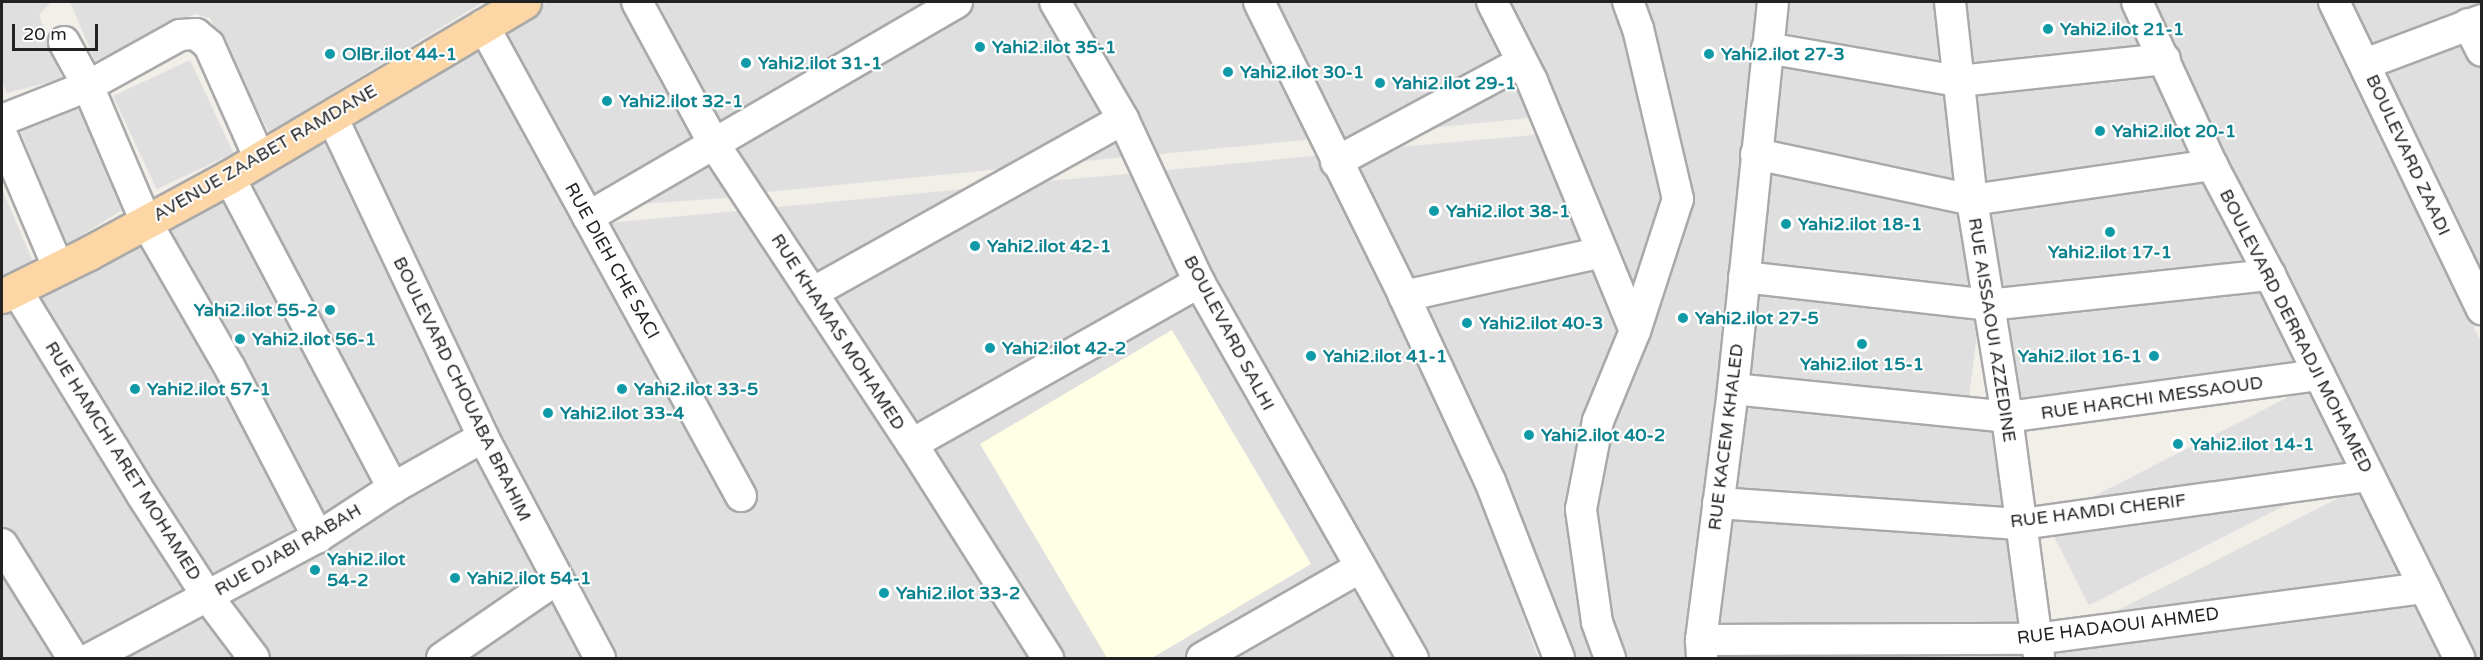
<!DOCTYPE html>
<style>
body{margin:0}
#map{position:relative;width:2483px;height:660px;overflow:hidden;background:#f2efe9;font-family:"Varela Round",sans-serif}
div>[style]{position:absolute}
.residential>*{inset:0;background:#e0dfdf;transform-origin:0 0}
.education>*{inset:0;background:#ffffe5}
.roads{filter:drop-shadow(2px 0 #a9a9a9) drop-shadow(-2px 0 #a9a9a9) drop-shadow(0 2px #a9a9a9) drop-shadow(0 -2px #a9a9a9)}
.minor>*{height:30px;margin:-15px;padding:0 15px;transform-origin:15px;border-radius:15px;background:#fff}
.major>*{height:33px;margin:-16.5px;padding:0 16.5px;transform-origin:16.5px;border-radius:16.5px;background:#fcd6a4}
.dots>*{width:16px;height:16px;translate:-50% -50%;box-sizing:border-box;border:3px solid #fff;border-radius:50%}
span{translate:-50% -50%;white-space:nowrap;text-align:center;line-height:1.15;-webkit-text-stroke:4.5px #fff;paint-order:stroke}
.culture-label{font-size:18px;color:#0d838f;font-weight:700}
.left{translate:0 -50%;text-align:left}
.right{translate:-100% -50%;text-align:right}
.street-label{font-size:18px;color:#222}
.frame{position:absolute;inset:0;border:3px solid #222;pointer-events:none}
.scale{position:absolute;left:12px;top:24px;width:86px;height:27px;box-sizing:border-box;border:3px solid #222;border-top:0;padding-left:8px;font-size:18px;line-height:21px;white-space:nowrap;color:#222;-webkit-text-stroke:4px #fff;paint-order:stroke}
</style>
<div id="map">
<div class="residential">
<i style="clip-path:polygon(2px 2px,51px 2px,39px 15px,62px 79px,7px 93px,2px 81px)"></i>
<i style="clip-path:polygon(70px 2px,483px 2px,269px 132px,210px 18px,195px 14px,95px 61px)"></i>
<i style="clip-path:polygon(549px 2px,627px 2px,702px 141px,591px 205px,496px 33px)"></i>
<i style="clip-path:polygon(646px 2px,941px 2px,718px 133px)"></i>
<i style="clip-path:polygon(974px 2px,1045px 2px,1112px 115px,1020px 167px,757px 193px,726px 147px)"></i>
<i style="clip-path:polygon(1065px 2px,1249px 2px,1315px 139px,1150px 155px)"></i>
<i style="clip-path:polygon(1268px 2px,1483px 2px,1511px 59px,1371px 134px,1333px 138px)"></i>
<i style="clip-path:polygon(1502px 2px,1619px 2px,1669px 198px,1634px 307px)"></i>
<i style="clip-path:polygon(1637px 2px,1765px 2px,1694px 658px,1613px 658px,1590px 508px,1605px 425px,1686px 200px)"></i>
<i style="clip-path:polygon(1782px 2px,1941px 2px,1949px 71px,1777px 41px)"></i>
<i style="clip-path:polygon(1958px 2px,2128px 2px,2152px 52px,1966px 71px)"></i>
<i style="clip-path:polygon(2146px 2px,2318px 2px,2481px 342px,2481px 658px,2464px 658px)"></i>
<i style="clip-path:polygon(2349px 2px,2481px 2px,2481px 11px,2373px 51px)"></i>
<i style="clip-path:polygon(2464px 35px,2481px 69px,2481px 277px,2381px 66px)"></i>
<i style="clip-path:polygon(482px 42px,597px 224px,747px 210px,1039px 658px,615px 658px,494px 427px,348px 123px)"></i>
<i style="clip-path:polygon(1774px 58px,1950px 88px,1962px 189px,1765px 148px)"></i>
<i style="left:190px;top:60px;width:103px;height:85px;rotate:65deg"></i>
<i style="clip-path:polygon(2159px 68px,2200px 158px,1979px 190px,1968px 89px)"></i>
<i style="clip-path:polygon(1519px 74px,1537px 117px,1413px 130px)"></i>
<i style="clip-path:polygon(80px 108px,122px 210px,66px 245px,18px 125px)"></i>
<i style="clip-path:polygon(1119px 131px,1132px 156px,1060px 164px)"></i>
<i style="clip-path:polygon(1545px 134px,1590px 247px,1405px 286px,1351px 163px,1376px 149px)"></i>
<i style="clip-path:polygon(325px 135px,467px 435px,396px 478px,243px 184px)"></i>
<i style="clip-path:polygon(1323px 155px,1448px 416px,1485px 508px,1538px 658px,1424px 658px,1208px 281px,1157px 171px)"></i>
<i style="clip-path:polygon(712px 156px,739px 197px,626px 205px)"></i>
<i style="clip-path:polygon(1764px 164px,1964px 206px,1978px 295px,1753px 270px)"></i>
<i style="clip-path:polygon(1139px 173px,1188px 280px,915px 433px,825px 297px,1025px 183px)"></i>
<i style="clip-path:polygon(2207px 175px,2257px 268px,1995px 296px,1981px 208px)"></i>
<i style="clip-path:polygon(983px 187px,815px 283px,767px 208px,894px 196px)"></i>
<i style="clip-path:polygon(2px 189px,34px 264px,2px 282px)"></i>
<i style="left:228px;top:193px;width:331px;height:76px;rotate:62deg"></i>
<i style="clip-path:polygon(145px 238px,307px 533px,211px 586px,32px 298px)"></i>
<i style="clip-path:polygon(1594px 263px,1626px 332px,1590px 420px,1596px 658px,1556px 658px,1412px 301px)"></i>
<i style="clip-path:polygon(2265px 285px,2306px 368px,2014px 408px,1997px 313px)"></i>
<i style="left:1752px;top:287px;width:229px;height:96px;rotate:7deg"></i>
<i style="clip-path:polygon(1195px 294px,1347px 565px,1185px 658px,1058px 658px,923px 447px)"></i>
<i style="clip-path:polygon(16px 305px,195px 594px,81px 655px,2px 527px,2px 311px)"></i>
<i style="left:2314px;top:384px;width:95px;height:301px;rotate:63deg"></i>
<i style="clip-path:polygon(1740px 399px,1999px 425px,2012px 514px,1727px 495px)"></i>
<i style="clip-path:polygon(475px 451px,542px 580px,428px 658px,264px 658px,220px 600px)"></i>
<i style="left:2364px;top:485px;width:108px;height:335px;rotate:63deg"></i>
<i style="clip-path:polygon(1725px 513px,2014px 531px,2027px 630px,1711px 632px)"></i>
<i style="clip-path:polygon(2px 560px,63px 658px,2px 658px)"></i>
<i style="clip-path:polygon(1355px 579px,1402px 658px,1218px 658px)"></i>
<i style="clip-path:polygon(549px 594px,584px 658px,457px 658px)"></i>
<i style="clip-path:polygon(2419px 597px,2449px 658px,2048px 658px,2046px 646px)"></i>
<i style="clip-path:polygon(206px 608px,244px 658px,111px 658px)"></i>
<i style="clip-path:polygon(2029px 647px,2031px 658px,1710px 658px,1709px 649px)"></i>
</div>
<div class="education">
<i style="clip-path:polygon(1172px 330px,1311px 564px,1152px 658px,1107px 658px,980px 444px)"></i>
</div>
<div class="roads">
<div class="minor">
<i style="left:637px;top:2px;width:162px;rotate:61.5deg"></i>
<i style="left:714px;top:144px;width:359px;rotate:56.6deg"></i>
<i style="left:912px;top:444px;width:254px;rotate:57.6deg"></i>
<i style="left:1055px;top:2px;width:135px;rotate:59.8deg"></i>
<i style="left:1123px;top:119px;width:180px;rotate:65deg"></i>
<i style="left:1199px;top:282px;width:433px;rotate:60.4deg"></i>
<i style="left:1259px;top:2px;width:328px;rotate:63.7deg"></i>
<i style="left:1404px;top:296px;width:204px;rotate:65.1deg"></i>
<i style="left:1490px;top:481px;width:190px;rotate:68.7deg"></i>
<i style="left:1492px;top:2px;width:89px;rotate:63.1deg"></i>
<i style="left:1532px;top:81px;width:270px;rotate:67.6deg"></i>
<i style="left:1950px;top:2px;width:199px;rotate:83.7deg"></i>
<i style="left:1972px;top:200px;width:220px;rotate:80.8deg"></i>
<i style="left:2007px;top:417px;width:243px;rotate:82.4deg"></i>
<i style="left:2137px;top:2px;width:179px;rotate:65.3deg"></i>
<i style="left:2212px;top:165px;width:124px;rotate:62.2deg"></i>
<i style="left:2270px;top:275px;width:427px;rotate:63.7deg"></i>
<i style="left:2334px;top:2px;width:341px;rotate:64.3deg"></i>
<i style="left:2468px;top:24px;width:30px;rotate:63deg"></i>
<i style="left:483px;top:25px;width:537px;rotate:61.29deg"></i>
<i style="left:64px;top:42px;width:50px;rotate:61.4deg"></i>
<i style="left:88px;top:86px;width:148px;rotate:66.9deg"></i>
<i style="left:146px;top:222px;width:168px;rotate:60.1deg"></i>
<i style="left:230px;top:368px;width:191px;rotate:62.5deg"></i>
<i style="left:1767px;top:48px;width:195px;rotate:9.8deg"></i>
<i style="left:1959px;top:81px;width:207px;rotate:-6.1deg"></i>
<i style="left:2365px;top:64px;width:125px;rotate:-20.6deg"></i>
<i style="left:332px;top:117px;width:354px;rotate:64.7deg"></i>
<i style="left:483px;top:437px;width:250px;rotate:62.1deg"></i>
<i style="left:2px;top:120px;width:92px;rotate:-21.6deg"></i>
<i style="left:88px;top:86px;width:105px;rotate:-29deg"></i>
<i style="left:180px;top:35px;width:16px;rotate:-4deg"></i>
<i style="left:196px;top:34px;width:17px;rotate:40deg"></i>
<i style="left:209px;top:45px;width:123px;rotate:65.9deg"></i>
<i style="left:2px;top:135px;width:146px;rotate:67deg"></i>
<i style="left:1756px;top:154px;width:221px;rotate:12deg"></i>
<i style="left:1972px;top:200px;width:243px;rotate:-8.3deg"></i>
<i style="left:1336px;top:162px;width:211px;rotate:-28.3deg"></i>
<i style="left:229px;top:177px;width:352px;rotate:62.2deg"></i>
<i style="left:588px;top:217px;width:427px;rotate:-30.2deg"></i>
<i style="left:1744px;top:277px;width:246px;rotate:6.5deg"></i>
<i style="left:1988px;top:305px;width:284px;rotate:-6.1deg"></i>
<i style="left:17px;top:291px;width:239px;rotate:58.5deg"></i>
<i style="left:142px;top:495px;width:121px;rotate:57.1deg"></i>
<i style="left:208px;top:597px;width:76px;rotate:53deg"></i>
<i style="left:812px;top:293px;width:356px;rotate:-29.2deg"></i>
<i style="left:1404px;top:296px;width:203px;rotate:-12.5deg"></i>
<i style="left:1733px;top:389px;width:275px;rotate:5.8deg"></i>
<i style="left:2007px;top:417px;width:315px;rotate:-7.7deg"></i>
<i style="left:912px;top:444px;width:330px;rotate:-29.4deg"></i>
<i style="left:1718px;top:503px;width:305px;rotate:4deg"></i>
<i style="left:2022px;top:524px;width:350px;rotate:-7.9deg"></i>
<i style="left:2px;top:544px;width:134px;rotate:58.1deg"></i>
<i style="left:1701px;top:640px;width:335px;rotate:-0.2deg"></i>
<i style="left:2036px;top:639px;width:392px;rotate:-7.5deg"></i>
<i style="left:91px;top:658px;width:257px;rotate:-28.1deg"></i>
<i style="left:318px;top:537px;width:90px;rotate:-33.2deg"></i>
<i style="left:393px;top:488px;width:103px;rotate:-29.5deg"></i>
<i style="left:442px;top:658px;width:140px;rotate:-34.5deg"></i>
<i style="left:1202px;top:658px;width:181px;rotate:-29.8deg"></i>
<i style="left:1610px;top:658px;width:38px;rotate:-110deg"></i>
<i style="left:1597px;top:622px;width:114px;rotate:-98.1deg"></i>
<i style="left:1581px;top:509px;width:90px;rotate:-79.1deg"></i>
<i style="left:1598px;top:421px;width:97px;rotate:-67.7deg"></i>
<i style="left:1635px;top:331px;width:139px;rotate:-72deg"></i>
<i style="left:1678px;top:199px;width:175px;rotate:-103.2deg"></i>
<i style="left:1638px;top:29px;width:29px;rotate:-110deg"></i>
<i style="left:1702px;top:658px;width:18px;rotate:-93deg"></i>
<i style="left:1701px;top:640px;width:253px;rotate:-82.7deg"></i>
<i style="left:1733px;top:389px;width:389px;rotate:-84.1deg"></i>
</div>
<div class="major">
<i style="left:2px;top:296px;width:97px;rotate:-26.3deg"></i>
<i style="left:89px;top:253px;width:159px;rotate:-28.5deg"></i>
<i style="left:229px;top:177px;width:343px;rotate:-30.7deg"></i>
</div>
</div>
<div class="dots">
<i style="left:2048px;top:29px;background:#0f9aa8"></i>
<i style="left:980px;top:47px;background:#0f9aa8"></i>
<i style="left:330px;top:54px;background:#0f9aa8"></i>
<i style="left:1709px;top:54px;background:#0f9aa8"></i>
<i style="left:746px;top:63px;background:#0f9aa8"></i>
<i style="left:1228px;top:72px;background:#0f9aa8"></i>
<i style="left:1380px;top:83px;background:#0f9aa8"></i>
<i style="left:607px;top:101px;background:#0f9aa8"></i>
<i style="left:2100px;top:131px;background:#0f9aa8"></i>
<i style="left:1434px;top:211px;background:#0f9aa8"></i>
<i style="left:1786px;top:224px;background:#0f9aa8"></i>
<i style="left:2110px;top:232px;background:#0f9aa8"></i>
<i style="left:975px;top:246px;background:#0f9aa8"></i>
<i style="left:330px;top:310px;background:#0f9aa8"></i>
<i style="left:1683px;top:318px;background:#0f9aa8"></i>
<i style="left:1467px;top:323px;background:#0f9aa8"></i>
<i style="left:240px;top:339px;background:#0f9aa8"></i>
<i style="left:1862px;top:344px;background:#0f9aa8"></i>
<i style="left:990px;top:348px;background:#0f9aa8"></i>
<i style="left:1311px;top:356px;background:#0f9aa8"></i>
<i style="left:2154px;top:356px;background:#0f9aa8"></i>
<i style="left:135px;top:389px;background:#0f9aa8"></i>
<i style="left:622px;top:389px;background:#0f9aa8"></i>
<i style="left:548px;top:413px;background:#0f9aa8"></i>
<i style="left:1529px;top:435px;background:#0f9aa8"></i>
<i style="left:2178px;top:444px;background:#0f9aa8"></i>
<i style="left:315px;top:570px;background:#0f9aa8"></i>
<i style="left:455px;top:578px;background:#0f9aa8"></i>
<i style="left:884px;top:593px;background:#0f9aa8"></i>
</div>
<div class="culture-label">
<span class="left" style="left:2060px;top:29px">Yahi2.ilot 21-1</span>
<span class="left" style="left:992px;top:47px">Yahi2.ilot 35-1</span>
<span class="left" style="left:342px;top:54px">OlBr.ilot 44-1</span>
<span class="left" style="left:1721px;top:54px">Yahi2.ilot 27-3</span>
<span class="left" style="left:758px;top:63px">Yahi2.ilot 31-1</span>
<span class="left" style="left:1240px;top:72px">Yahi2.ilot 30-1</span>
<span class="left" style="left:1392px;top:83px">Yahi2.ilot 29-1</span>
<span class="left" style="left:619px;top:101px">Yahi2.ilot 32-1</span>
<span class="left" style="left:2112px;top:131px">Yahi2.ilot 20-1</span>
<span class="left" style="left:1446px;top:211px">Yahi2.ilot 38-1</span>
<span class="left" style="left:1798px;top:224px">Yahi2.ilot 18-1</span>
<span class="left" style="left:987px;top:246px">Yahi2.ilot 42-1</span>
<span style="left:2110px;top:252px">Yahi2.ilot 17-1</span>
<span class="right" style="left:318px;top:310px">Yahi2.ilot 55-2</span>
<span class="left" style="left:1695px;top:318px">Yahi2.ilot 27-5</span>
<span class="left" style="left:1479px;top:323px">Yahi2.ilot 40-3</span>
<span class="left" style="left:252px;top:339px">Yahi2.ilot 56-1</span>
<span class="left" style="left:1002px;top:348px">Yahi2.ilot 42-2</span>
<span class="left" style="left:1323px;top:356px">Yahi2.ilot 41-1</span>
<span class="right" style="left:2142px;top:356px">Yahi2.ilot 16-1</span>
<span style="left:1862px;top:364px">Yahi2.ilot 15-1</span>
<span class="left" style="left:147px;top:389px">Yahi2.ilot 57-1</span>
<span class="left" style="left:634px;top:389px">Yahi2.ilot 33-5</span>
<span class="left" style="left:560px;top:413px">Yahi2.ilot 33-4</span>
<span class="left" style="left:1541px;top:435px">Yahi2.ilot 40-2</span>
<span class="left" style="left:2190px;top:444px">Yahi2.ilot 14-1</span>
<span class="left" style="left:327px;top:570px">Yahi2.ilot<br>54-2</span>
<span class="left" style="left:467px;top:578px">Yahi2.ilot 54-1</span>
<span class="left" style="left:896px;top:593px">Yahi2.ilot 33-2</span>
</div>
<div class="street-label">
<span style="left:265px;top:153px;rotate:-30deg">AVENUE ZAABET RAMDANE</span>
<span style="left:2408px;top:155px;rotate:65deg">BOULEVARD ZAADI</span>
<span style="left:612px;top:261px;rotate:61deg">RUE DIEH CHE SACI</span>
<span style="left:1992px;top:330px;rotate:81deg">RUE AISSAOUI AZZEDINE</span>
<span style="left:2296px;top:331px;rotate:63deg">BOULEVARD DERRADJI MOHAMED</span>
<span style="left:838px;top:332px;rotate:57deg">RUE KHAMAS MOHAMED</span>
<span style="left:1229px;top:333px;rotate:62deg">BOULEVARD SALHI</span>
<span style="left:462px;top:389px;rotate:64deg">BOULEVARD CHOUABA BRAHIM</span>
<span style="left:2152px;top:398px;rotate:-8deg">RUE HARCHI MESSAOUD</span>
<span style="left:1726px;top:437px;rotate:-83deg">RUE KACEM KHALED</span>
<span style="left:123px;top:461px;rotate:58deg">RUE HAMCHI ARET MOHAMED</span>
<span style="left:2098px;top:511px;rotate:-7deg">RUE HAMDI CHERIF</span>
<span style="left:288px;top:550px;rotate:-30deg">RUE DJABI RABAH</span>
<span style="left:2118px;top:626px;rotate:-7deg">RUE HADAOUI AHMED</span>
</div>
<div class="frame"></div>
<div class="scale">20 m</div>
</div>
